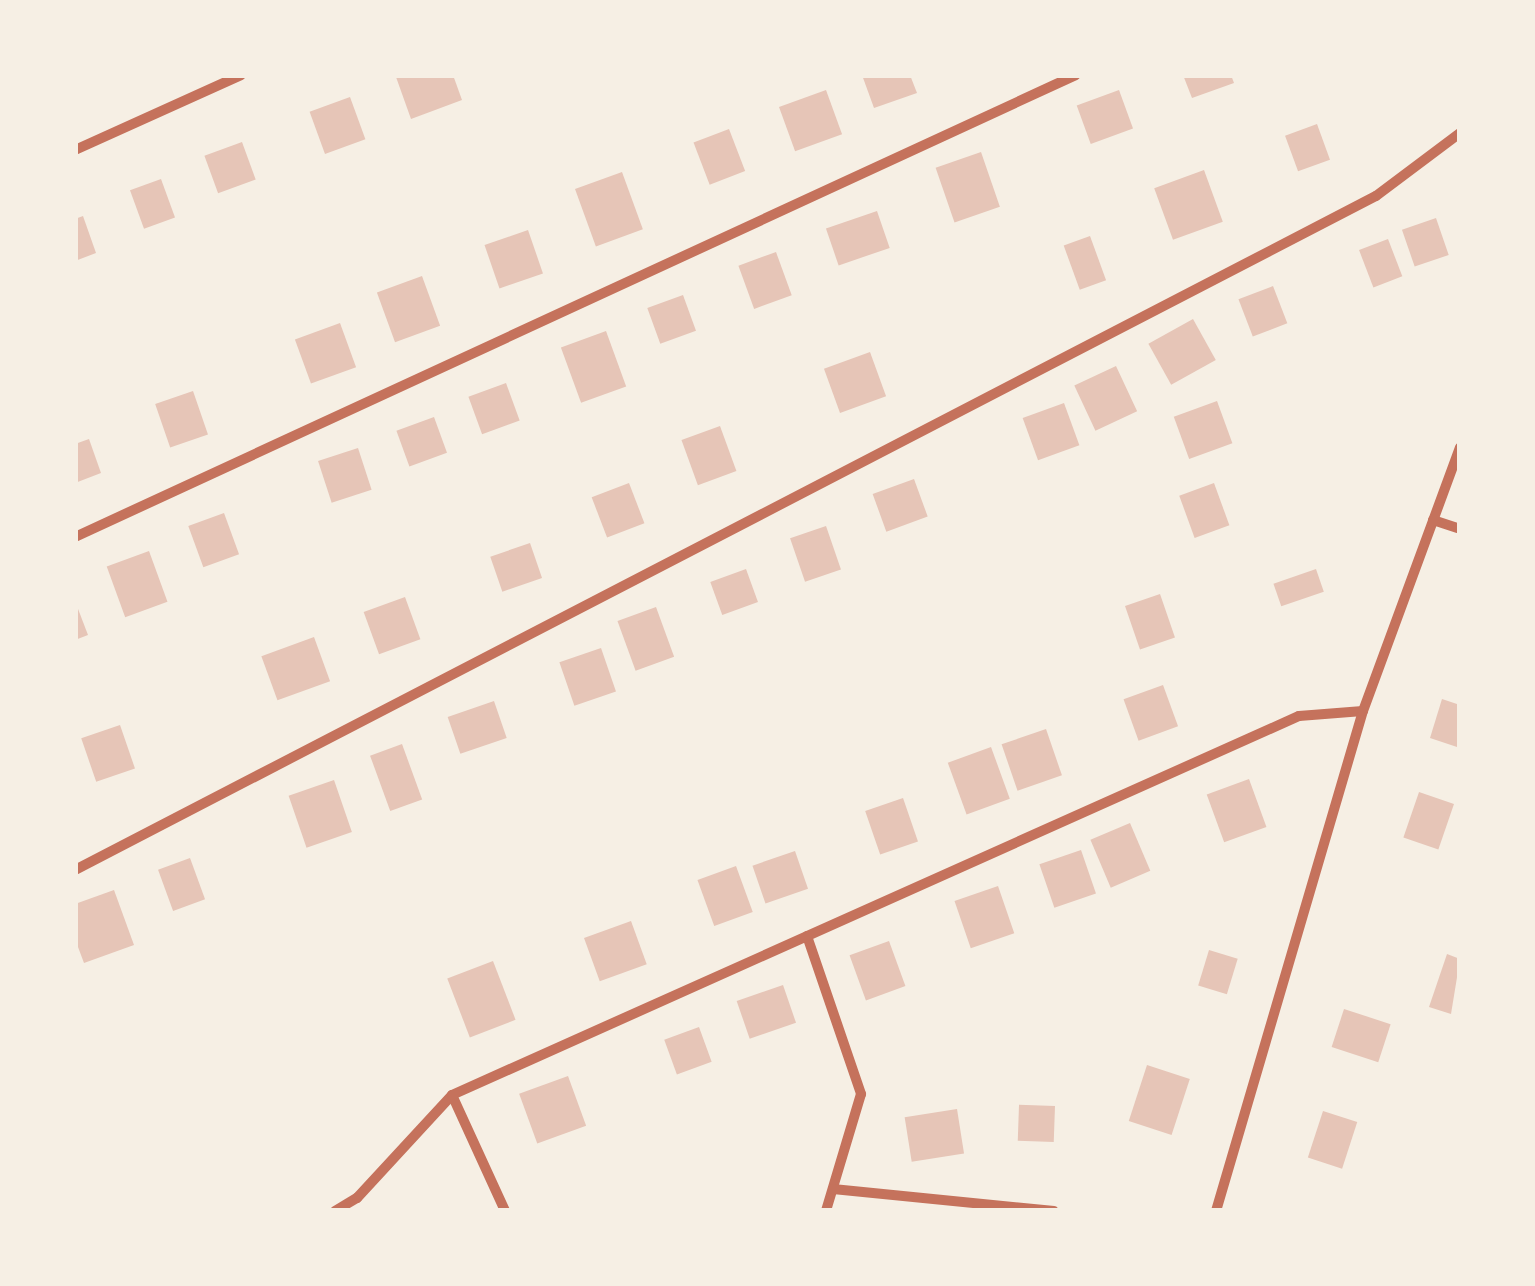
<!DOCTYPE html>
<style>
body{margin:0}
#map{position:relative;width:1535px;height:1286px;overflow:hidden;background:#f6efe4;font-family:"DejaVu Sans",sans-serif}
div>[style]{position:absolute}
.building>*{inset:0;background:#e6c5b7;transform-origin:0 0}
.minor>*{height:10px;margin:-5px;padding:0 5px;transform-origin:5px;border-radius:5px;background:#c5725c}
span{translate:-50% -50%;white-space:nowrap;text-align:center;line-height:1.15;-webkit-text-stroke:10px #f6efe4;paint-order:stroke}
.frame{position:absolute;inset:0;border:78px solid #f6efe4;pointer-events:none}
</style>
<div id="map">
<div class="building">
<i style="clip-path:polygon(453px 75px,462px 100px,411px 119px,396px 77px)"></i>
<i style="clip-path:polygon(862px 75px,910px 75px,917px 93px,874px 108px)"></i>
<i style="clip-path:polygon(1183px 75px,1231px 75px,1234px 83px,1192px 98px)"></i>
<i style="left:826px;top:90px;width:47px;height:50px;rotate:70deg"></i>
<i style="left:1119px;top:90px;width:41px;height:45px;rotate:70deg"></i>
<i style="left:350px;top:97px;width:45px;height:43px;rotate:70deg"></i>
<i style="left:1317px;top:124px;width:38px;height:34px;rotate:70deg"></i>
<i style="left:729px;top:129px;width:45px;height:38px;rotate:69deg"></i>
<i style="left:242px;top:142px;width:40px;height:40px;rotate:70deg"></i>
<i style="left:981px;top:152px;width:58px;height:48px;rotate:71deg"></i>
<i style="left:1204px;top:170px;width:55px;height:53px;rotate:70deg"></i>
<i style="left:622px;top:172px;width:61px;height:50px;rotate:70deg"></i>
<i style="left:161px;top:179px;width:41px;height:33px;rotate:70deg"></i>
<i style="left:877px;top:211px;width:39px;height:54px;rotate:71deg"></i>
<i style="clip-path:polygon(83px 216px,96px 253px,75px 261px,75px 219px)"></i>
<i style="left:1436px;top:218px;width:39px;height:36px;rotate:71deg"></i>
<i style="left:528px;top:230px;width:46px;height:46px;rotate:71deg"></i>
<i style="left:1090px;top:236px;width:47px;height:28px;rotate:70deg"></i>
<i style="left:1388px;top:239px;width:40px;height:31px;rotate:69deg"></i>
<i style="left:776px;top:252px;width:46px;height:40px;rotate:70deg"></i>
<i style="left:422px;top:276px;width:53px;height:48px;rotate:70deg"></i>
<i style="left:1273px;top:286px;width:40px;height:37px;rotate:69deg"></i>
<i style="left:683px;top:295px;width:38px;height:38px;rotate:70deg"></i>
<i style="left:1193px;top:319px;width:47px;height:51px;rotate:61deg"></i>
<i style="left:340px;top:323px;width:47px;height:48px;rotate:70deg"></i>
<i style="left:606px;top:331px;width:59px;height:48px;rotate:70deg"></i>
<i style="left:870px;top:352px;width:47px;height:49px;rotate:70deg"></i>
<i style="left:1116px;top:366px;width:50px;height:46px;rotate:65deg"></i>
<i style="left:506px;top:383px;width:40px;height:40px;rotate:70deg"></i>
<i style="left:193px;top:391px;width:46px;height:40px;rotate:71deg"></i>
<i style="left:1217px;top:401px;width:45px;height:46px;rotate:70deg"></i>
<i style="left:1064px;top:403px;width:45px;height:44px;rotate:70deg"></i>
<i style="left:434px;top:417px;width:38px;height:40px;rotate:70deg"></i>
<i style="left:720px;top:426px;width:48px;height:41px;rotate:70deg"></i>
<i style="clip-path:polygon(89px 439px,101px 473px,75px 483px,75px 444px)"></i>
<i style="left:358px;top:448px;width:44px;height:42px;rotate:72deg"></i>
<i style="left:914px;top:479px;width:40px;height:44px;rotate:70deg"></i>
<i style="left:629px;top:483px;width:43px;height:40px;rotate:69deg"></i>
<i style="left:1214px;top:483px;width:45px;height:37px;rotate:70deg"></i>
<i style="left:224px;top:513px;width:44px;height:38px;rotate:70deg"></i>
<i style="left:826px;top:526px;width:46px;height:38px;rotate:71deg"></i>
<i style="left:530px;top:543px;width:37px;height:42px;rotate:71deg"></i>
<i style="left:149px;top:551px;width:54px;height:45px;rotate:70deg"></i>
<i style="left:746px;top:569px;width:35px;height:38px;rotate:70deg"></i>
<i style="left:1316px;top:569px;width:24px;height:45px;rotate:71deg"></i>
<i style="left:1160px;top:594px;width:46px;height:37px;rotate:71deg"></i>
<i style="left:405px;top:597px;width:45px;height:44px;rotate:70deg"></i>
<i style="clip-path:polygon(75px 601px,88px 635px,75px 640px)"></i>
<i style="left:656px;top:607px;width:53px;height:41px;rotate:70deg"></i>
<i style="left:314px;top:637px;width:47px;height:56px;rotate:70deg"></i>
<i style="left:601px;top:648px;width:46px;height:44px;rotate:71deg"></i>
<i style="left:1163px;top:685px;width:44px;height:42px;rotate:70deg"></i>
<i style="clip-path:polygon(1442px 699px,1460px 705px,1460px 748px,1430px 738px)"></i>
<i style="left:494px;top:701px;width:39px;height:49px;rotate:71deg"></i>
<i style="left:120px;top:725px;width:46px;height:41px;rotate:71deg"></i>
<i style="left:1046px;top:729px;width:49px;height:47px;rotate:71deg"></i>
<i style="left:402px;top:744px;width:59px;height:34px;rotate:70deg"></i>
<i style="left:991px;top:747px;width:55px;height:46px;rotate:70deg"></i>
<i style="left:1249px;top:779px;width:51px;height:45px;rotate:70deg"></i>
<i style="left:334px;top:780px;width:55px;height:48px;rotate:71deg"></i>
<i style="left:1419px;top:792px;width:37px;height:48px;rotate:19deg"></i>
<i style="left:903px;top:798px;width:46px;height:40px;rotate:71deg"></i>
<i style="left:1130px;top:823px;width:52px;height:43px;rotate:67deg"></i>
<i style="left:1081px;top:850px;width:46px;height:44px;rotate:71deg"></i>
<i style="left:795px;top:851px;width:40px;height:45px;rotate:71deg"></i>
<i style="left:190px;top:858px;width:44px;height:34px;rotate:70deg"></i>
<i style="left:736px;top:866px;width:49px;height:41px;rotate:70deg"></i>
<i style="left:998px;top:886px;width:50px;height:46px;rotate:71deg"></i>
<i style="clip-path:polygon(114px 890px,134px 945px,84px 963px,75px 939px,75px 904px)"></i>
<i style="left:631px;top:921px;width:46px;height:50px;rotate:70deg"></i>
<i style="left:889px;top:941px;width:48px;height:42px;rotate:70deg"></i>
<i style="left:1209px;top:950px;width:30px;height:37px;rotate:17deg"></i>
<i style="clip-path:polygon(1447px 954px,1460px 959px,1451px 1014px,1429px 1007px)"></i>
<i style="left:493px;top:961px;width:63px;height:49px;rotate:69deg"></i>
<i style="left:783px;top:985px;width:40px;height:49px;rotate:71deg"></i>
<i style="left:1344px;top:1009px;width:49px;height:40px;rotate:18deg"></i>
<i style="left:699px;top:1027px;width:37px;height:37px;rotate:70deg"></i>
<i style="left:1147px;top:1065px;width:45px;height:59px;rotate:18deg"></i>
<i style="left:568px;top:1076px;width:53px;height:52px;rotate:70deg"></i>
<i style="left:1055px;top:1106px;width:36px;height:36px;rotate:92deg"></i>
<i style="left:957px;top:1109px;width:45px;height:53px;rotate:81deg"></i>
<i style="left:1323px;top:1111px;width:36px;height:49px;rotate:18deg"></i>
</div>
<div class="minor">
<i style="left:75px;top:150px;width:182px;rotate:-24.3deg"></i>
<i style="left:1433px;top:520px;width:28px;rotate:18deg"></i>
<i style="left:75px;top:537px;width:1102px;rotate:-24.78deg"></i>
<i style="left:75px;top:870px;width:1465px;rotate:-27.39deg"></i>
<i style="left:1376px;top:196px;width:105px;rotate:-36.9deg"></i>
<i style="left:807px;top:936px;width:167px;rotate:71.1deg"></i>
<i style="left:861px;top:1094px;width:122px;rotate:106.7deg"></i>
<i style="left:452px;top:1095px;width:128px;rotate:65.4deg"></i>
<i style="left:833px;top:1189px;width:222px;rotate:5.7deg"></i>
<i style="left:335px;top:1211px;width:26px;rotate:-31deg"></i>
<i style="left:357px;top:1198px;width:140px;rotate:-47.3deg"></i>
<i style="left:452px;top:1095px;width:928px;rotate:-24.11deg"></i>
<i style="left:1299px;top:716px;width:64px;rotate:-4.5deg"></i>
<i style="left:1216px;top:1211px;width:521px;rotate:-73.62deg"></i>
<i style="left:1363px;top:711px;width:281px;rotate:-69.8deg"></i>
</div>
<div class="frame"></div>
</div>
